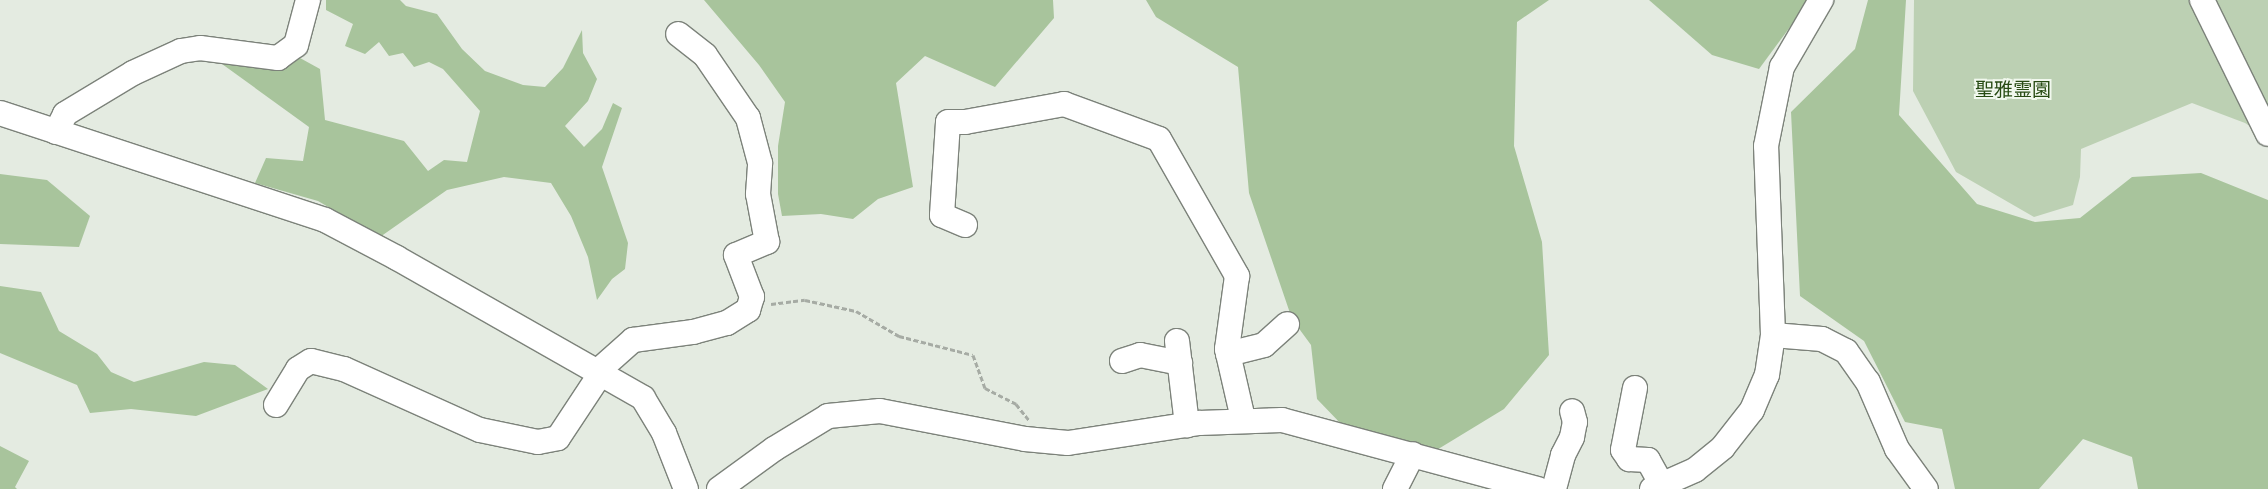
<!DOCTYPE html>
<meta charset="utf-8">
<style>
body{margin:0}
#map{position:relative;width:2268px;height:489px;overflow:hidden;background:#e4ebe1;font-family:Jost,"Noto Sans JP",sans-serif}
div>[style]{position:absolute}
.green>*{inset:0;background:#bcd0b3}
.forest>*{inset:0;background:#a8c49c}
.path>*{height:3px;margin-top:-1.5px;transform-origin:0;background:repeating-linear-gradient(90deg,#a6aba4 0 5px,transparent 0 7.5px)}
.roads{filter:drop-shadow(1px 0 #7c827a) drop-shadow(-1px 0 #7c827a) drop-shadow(0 1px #7c827a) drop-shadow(0 -1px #7c827a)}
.minor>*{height:24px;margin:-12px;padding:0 12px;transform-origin:12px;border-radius:12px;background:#fff}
span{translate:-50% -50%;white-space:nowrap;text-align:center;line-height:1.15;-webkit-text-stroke:4px #f1f8ee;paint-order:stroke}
.park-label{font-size:19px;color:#274b13}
</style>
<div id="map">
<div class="green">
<i style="clip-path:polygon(1914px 0,2268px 0,2268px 138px,2245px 123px,2192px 103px,2081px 149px,2080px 177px,2073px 205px,2034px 217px,1956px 172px,1913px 91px)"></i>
</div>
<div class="forest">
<i style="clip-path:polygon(326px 0,400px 0,406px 6px,437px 14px,462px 49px,485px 71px,523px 85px,545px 87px,563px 68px,582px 30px,583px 53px,597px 79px,588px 101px,565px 126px,584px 147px,602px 129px,613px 103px,622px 108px,602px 167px,628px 243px,625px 269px,612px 279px,597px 300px,588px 257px,571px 216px,551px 183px,504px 177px,447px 190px,380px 237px,318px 201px,255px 183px,266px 158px,303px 161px,309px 127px,222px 64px,227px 57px,280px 47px,320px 69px,325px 120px,404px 141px,428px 171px,444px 160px,467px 162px,480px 111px,443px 69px,429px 62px,414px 67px,403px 53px,389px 56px,379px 42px,365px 54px,345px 46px,353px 24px,326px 10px)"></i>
<i style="clip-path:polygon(704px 0,1053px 0,1054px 18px,995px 87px,925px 56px,896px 83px,913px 187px,878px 199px,853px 219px,821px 214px,782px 216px,778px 194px,778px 146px,785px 102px,759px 65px)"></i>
<i style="clip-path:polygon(1146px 0,1549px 0,1517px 22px,1514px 146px,1542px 242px,1549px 355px,1504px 409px,1435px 451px,1344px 427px,1317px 399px,1311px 345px,1292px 319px,1249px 193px,1238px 67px,1156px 17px)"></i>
<i style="clip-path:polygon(1649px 0,1810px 0,1759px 69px,1712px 55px)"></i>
<i style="clip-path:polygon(1868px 0,1906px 0,1899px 115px,1977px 204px,2035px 222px,2080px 218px,2132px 177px,2201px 173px,2268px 200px,2268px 489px,2138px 489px,2132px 457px,2083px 439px,2039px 489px,1955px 489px,1942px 429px,1905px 422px,1864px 341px,1800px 296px,1791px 112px,1855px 49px)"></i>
<i style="clip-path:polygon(0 174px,47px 180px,90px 216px,79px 247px,0 244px)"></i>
<i style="clip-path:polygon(0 286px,41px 292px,59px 331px,97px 354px,111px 372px,134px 382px,204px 362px,235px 365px,268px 389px,196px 416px,131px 409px,90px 413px,77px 385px,0 353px)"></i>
<i style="clip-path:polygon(0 446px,29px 461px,15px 487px,17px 489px,0 489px)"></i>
</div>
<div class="path">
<i style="left:771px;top:304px;width:34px;rotate:-7deg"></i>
<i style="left:805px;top:300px;width:52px;rotate:12.2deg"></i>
<i style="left:856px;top:311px;width:50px;rotate:30.2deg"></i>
<i style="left:899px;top:336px;width:76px;rotate:14.4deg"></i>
<i style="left:973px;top:355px;width:35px;rotate:70deg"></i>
<i style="left:985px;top:388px;width:35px;rotate:27deg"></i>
<i style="left:1016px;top:404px;width:21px;rotate:51deg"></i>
</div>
<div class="roads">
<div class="minor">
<i style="left:2202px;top:0;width:149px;rotate:63.8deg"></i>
<i style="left:0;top:113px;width:342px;rotate:18.2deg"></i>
<i style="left:325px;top:220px;width:81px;rotate:27.8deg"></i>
<i style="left:397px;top:258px;width:283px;rotate:29.6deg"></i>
<i style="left:643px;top:398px;width:41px;rotate:59deg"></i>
<i style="left:664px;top:433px;width:60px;rotate:68.6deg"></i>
<i style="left:56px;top:132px;width:20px;rotate:-63deg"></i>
<i style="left:65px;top:114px;width:79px;rotate:-31.1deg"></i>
<i style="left:133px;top:73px;width:53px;rotate:-24.6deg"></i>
<i style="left:181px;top:51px;width:19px;rotate:-9deg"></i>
<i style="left:200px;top:48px;width:79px;rotate:7.3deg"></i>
<i style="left:278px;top:58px;width:22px;rotate:-36deg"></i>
<i style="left:296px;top:45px;width:47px;rotate:-75.1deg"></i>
<i style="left:965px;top:225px;width:25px;rotate:-157deg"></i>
<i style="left:942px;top:215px;width:93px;rotate:-86.3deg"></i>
<i style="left:948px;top:122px;width:17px"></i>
<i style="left:965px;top:122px;width:101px;rotate:-10.3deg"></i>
<i style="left:1064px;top:104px;width:101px;rotate:20.2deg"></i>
<i style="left:1159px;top:139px;width:158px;rotate:60.3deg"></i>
<i style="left:1237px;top:276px;width:74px;rotate:97.8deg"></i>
<i style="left:1227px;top:349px;width:72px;rotate:77.1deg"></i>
<i style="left:1773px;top:335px;width:49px;rotate:4.7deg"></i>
<i style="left:1822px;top:339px;width:27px;rotate:27deg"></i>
<i style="left:1846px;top:351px;width:38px;rotate:55deg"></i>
<i style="left:1868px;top:382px;width:73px;rotate:66.6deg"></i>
<i style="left:1897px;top:449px;width:49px;rotate:54.1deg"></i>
<i style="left:1177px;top:341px;width:85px;rotate:83.2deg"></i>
<i style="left:1228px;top:354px;width:37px;rotate:-14deg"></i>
<i style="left:1264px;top:345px;width:31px;rotate:-42deg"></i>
<i style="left:1122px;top:361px;width:19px;rotate:-18deg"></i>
<i style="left:1140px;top:355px;width:41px;rotate:11.3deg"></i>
<i style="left:598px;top:371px;width:47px;rotate:-41.5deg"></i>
<i style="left:633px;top:340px;width:61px;rotate:-7.6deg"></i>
<i style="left:693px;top:332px;width:35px;rotate:-15deg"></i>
<i style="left:727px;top:323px;width:25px;rotate:-32deg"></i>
<i style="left:748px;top:310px;width:14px;rotate:-73deg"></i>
<i style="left:752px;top:297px;width:45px;rotate:-110.9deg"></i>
<i style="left:736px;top:255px;width:34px;rotate:-23deg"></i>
<i style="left:767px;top:242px;width:49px;rotate:-100.6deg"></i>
<i style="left:758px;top:194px;width:31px;rotate:-86deg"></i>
<i style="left:760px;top:163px;width:47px;rotate:-104.9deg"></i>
<i style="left:748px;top:118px;width:76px;rotate:-124.3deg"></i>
<i style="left:705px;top:55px;width:34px;rotate:-142deg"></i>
<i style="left:1635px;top:388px;width:63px;rotate:101deg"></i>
<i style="left:1623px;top:450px;width:11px;rotate:56deg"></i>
<i style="left:1629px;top:459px;width:19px;rotate:3deg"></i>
<i style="left:1648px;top:460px;width:29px;rotate:61deg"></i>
<i style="left:276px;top:405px;width:42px;rotate:-58.6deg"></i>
<i style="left:298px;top:369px;width:15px;rotate:-32deg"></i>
<i style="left:311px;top:361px;width:34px;rotate:14deg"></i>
<i style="left:344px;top:369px;width:149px;rotate:24.2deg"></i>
<i style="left:480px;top:430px;width:59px;rotate:11.7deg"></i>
<i style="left:538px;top:442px;width:20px;rotate:-11deg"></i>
<i style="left:558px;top:438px;width:78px;rotate:-56.5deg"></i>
<i style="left:719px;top:489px;width:68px;rotate:-36deg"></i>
<i style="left:774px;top:449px;width:63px;rotate:-31.4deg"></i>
<i style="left:828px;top:416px;width:52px;rotate:-5.5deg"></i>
<i style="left:880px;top:411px;width:148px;rotate:10.9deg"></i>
<i style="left:1025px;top:439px;width:43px;rotate:5.3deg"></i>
<i style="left:1068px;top:443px;width:133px;rotate:-8.7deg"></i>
<i style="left:1199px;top:423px;width:83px;rotate:-2.1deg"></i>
<i style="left:1282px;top:420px;width:265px;rotate:15.1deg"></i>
<i style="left:1395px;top:489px;width:39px;rotate:-63deg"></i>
<i style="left:1554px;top:489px;width:35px;rotate:-75deg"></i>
<i style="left:1563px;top:455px;width:20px;rotate:-63deg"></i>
<i style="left:1572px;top:437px;width:15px;rotate:-79deg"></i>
<i style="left:1575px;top:422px;width:11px;rotate:-105deg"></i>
<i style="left:1652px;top:489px;width:47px;rotate:-23.8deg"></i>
<i style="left:1695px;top:470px;width:36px;rotate:-39deg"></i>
<i style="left:1723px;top:447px;width:47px;rotate:-51.9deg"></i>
<i style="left:1752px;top:410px;width:38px;rotate:-67deg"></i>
<i style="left:1767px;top:375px;width:40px;rotate:-81.5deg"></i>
<i style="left:1773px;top:335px;width:189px;rotate:-92.1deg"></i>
<i style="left:1766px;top:146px;width:81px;rotate:-78.6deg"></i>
<i style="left:1782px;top:67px;width:78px;rotate:-59.8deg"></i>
</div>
</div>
<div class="park-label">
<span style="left:2013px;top:90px">聖雅霊園</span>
</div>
</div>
